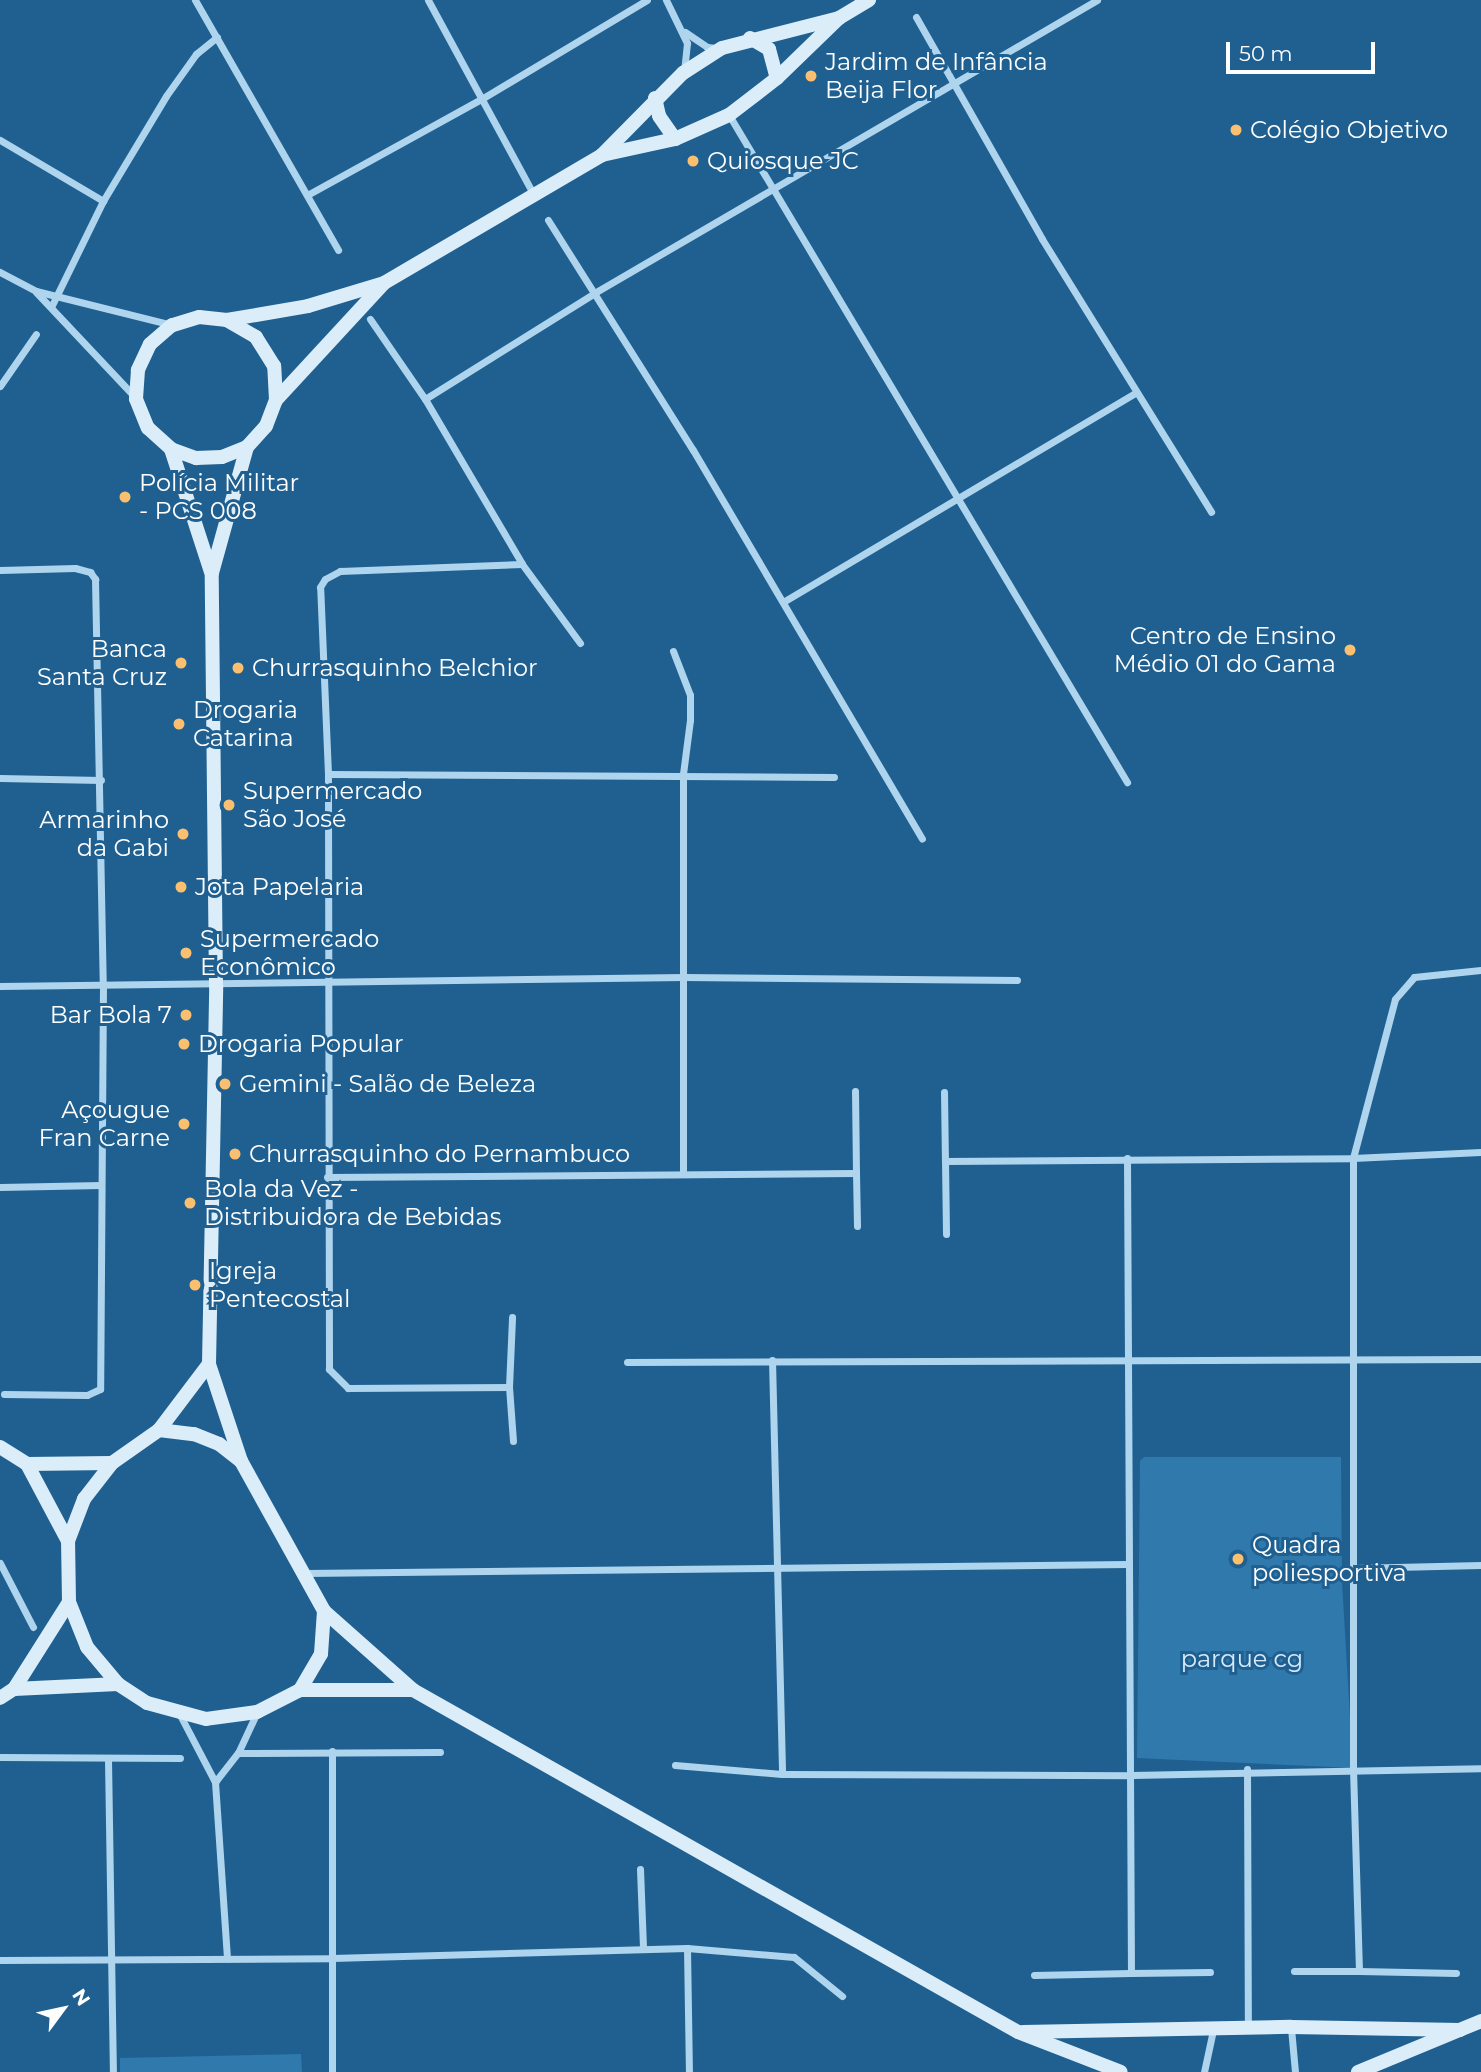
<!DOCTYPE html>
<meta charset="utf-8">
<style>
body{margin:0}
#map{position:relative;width:1481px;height:2072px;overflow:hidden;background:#1f6091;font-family:Montserrat,sans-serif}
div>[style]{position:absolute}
.green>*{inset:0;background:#2f79ac}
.street>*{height:7px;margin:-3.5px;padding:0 3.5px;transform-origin:3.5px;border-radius:3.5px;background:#afd4ed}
.secondary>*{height:14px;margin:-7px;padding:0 7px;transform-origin:7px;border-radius:7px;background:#dcedfa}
.dots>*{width:19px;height:19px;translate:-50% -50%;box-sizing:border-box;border:4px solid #1f6091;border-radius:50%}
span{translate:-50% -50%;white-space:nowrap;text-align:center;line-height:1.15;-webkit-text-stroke:6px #1f6091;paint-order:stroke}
.poi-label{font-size:24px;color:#fff}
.left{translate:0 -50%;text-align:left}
.right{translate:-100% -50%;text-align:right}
.park-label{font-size:24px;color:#d5eafa}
.north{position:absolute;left:28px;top:1974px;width:70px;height:70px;-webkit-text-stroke:5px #1f6091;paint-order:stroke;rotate:57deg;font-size:19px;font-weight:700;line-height:28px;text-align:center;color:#fff}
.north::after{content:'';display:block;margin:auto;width:24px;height:32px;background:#fff;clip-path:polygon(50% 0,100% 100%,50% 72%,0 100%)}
.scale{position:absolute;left:1226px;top:42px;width:149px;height:32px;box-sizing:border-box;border:4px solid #fff;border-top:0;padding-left:9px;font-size:21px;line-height:24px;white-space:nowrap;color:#fff;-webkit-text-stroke:5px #1f6091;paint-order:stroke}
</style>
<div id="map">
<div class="green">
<i style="clip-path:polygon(1144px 1457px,1341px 1457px,1342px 1582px,1353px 1768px,1137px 1758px,1140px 1461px)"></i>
<i style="clip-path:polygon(301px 2054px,302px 2072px,120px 2072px,120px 2058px)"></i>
</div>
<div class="street">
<i style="left:195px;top:0;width:288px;rotate:60.2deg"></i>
<i style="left:428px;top:0;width:224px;rotate:61.5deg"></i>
<i style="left:666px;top:0;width:48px;rotate:64deg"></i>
<i style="left:687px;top:43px;width:27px;rotate:96deg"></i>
<i style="left:916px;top:17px;width:255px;rotate:60.4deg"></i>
<i style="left:1042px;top:239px;width:321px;rotate:58.2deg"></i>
<i style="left:685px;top:32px;width:27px;rotate:34deg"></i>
<i style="left:707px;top:47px;width:10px;rotate:6deg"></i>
<i style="left:729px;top:115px;width:777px;rotate:59.18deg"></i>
<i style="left:0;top:140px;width:120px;rotate:30.6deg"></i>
<i style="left:103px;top:201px;width:118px;rotate:116.1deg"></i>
<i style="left:309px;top:194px;width:199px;rotate:-28.9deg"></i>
<i style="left:483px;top:98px;width:191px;rotate:-30.9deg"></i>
<i style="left:103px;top:201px;width:122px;rotate:-59deg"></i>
<i style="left:166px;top:96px;width:52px;rotate:-54.5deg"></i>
<i style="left:196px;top:54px;width:27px;rotate:-39deg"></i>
<i style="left:548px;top:220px;width:272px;rotate:57.8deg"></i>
<i style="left:693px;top:450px;width:451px;rotate:59.5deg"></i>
<i style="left:0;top:272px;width:41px;rotate:27.8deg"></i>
<i style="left:36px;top:291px;width:140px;rotate:14deg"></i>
<i style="left:36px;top:292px;width:146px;rotate:46.7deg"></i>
<i style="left:370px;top:319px;width:97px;rotate:55.5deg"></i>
<i style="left:425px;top:399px;width:191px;rotate:59.5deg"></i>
<i style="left:522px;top:564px;width:98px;rotate:53.7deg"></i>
<i style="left:0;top:386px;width:63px;rotate:-55.3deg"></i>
<i style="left:425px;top:399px;width:202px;rotate:-32deg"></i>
<i style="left:596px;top:292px;width:580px;rotate:-30.24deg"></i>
<i style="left:0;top:570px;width:75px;rotate:-1.5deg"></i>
<i style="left:75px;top:568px;width:16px;rotate:15deg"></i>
<i style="left:90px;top:572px;width:9px;rotate:54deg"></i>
<i style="left:95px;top:579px;width:406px;rotate:88.9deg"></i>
<i style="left:103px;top:985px;width:404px;rotate:90.4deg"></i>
<i style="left:100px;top:1389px;width:14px;rotate:155deg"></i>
<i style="left:87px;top:1395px;width:83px;rotate:-179.3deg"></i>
<i style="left:783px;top:602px;width:411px;rotate:-30.7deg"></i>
<i style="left:673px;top:651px;width:47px;rotate:68.9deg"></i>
<i style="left:690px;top:695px;width:25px;rotate:90deg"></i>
<i style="left:690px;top:720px;width:54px;rotate:97.4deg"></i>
<i style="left:683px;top:774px;width:400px;rotate:90deg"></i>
<i style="left:328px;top:774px;width:187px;rotate:-92.4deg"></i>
<i style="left:320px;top:587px;width:9px;rotate:-58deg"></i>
<i style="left:325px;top:579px;width:17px;rotate:-28deg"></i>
<i style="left:340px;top:571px;width:182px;rotate:-2.2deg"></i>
<i style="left:0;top:778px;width:101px;rotate:1.1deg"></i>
<i style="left:0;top:986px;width:684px;rotate:-0.75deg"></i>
<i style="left:684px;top:977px;width:333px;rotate:0.5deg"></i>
<i style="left:944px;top:1092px;width:69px;rotate:89.2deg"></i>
<i style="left:945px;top:1161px;width:408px;rotate:-0.4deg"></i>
<i style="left:1353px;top:1158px;width:164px;rotate:-75.2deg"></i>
<i style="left:1395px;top:999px;width:29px;rotate:-49deg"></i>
<i style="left:1414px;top:977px;width:67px;rotate:-6deg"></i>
<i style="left:1127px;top:1158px;width:815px;rotate:89.72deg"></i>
<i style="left:1131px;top:1973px;width:79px;rotate:-0.7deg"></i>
<i style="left:945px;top:1161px;width:73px;rotate:89.2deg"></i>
<i style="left:856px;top:1173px;width:53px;rotate:88.9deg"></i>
<i style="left:327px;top:1177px;width:529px;rotate:-0.43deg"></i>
<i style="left:856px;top:1173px;width:82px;rotate:-90.7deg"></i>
<i style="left:0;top:1187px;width:101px;rotate:-1.1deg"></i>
<i style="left:772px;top:1360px;width:414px;rotate:88.6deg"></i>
<i style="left:627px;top:1362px;width:854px;rotate:-0.2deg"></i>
<i style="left:509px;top:1387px;width:70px;rotate:-87.5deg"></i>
<i style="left:513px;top:1441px;width:54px;rotate:-94.2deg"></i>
<i style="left:509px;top:1387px;width:161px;rotate:179.6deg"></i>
<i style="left:348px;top:1388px;width:27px;rotate:-135deg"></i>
<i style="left:329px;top:1369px;width:595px;rotate:-90.1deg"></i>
<i style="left:328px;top:774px;width:506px;rotate:0.34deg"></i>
<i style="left:0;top:1563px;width:72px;rotate:62.7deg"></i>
<i style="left:1353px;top:1568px;width:128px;rotate:-1.3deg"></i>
<i style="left:305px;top:1573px;width:823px;rotate:-0.63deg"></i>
<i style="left:180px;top:1715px;width:76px;rotate:62.4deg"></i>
<i style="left:215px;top:1782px;width:177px;rotate:86.1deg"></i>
<i style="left:238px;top:1753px;width:202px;rotate:-0.3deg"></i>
<i style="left:0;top:1757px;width:180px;rotate:0.3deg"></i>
<i style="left:108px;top:1759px;width:313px;rotate:89.1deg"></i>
<i style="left:675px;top:1765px;width:107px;rotate:4.8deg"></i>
<i style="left:782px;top:1774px;width:350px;rotate:0.2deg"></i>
<i style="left:1132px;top:1775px;width:349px;rotate:-1.1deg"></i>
<i style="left:1247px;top:1769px;width:258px;rotate:89.8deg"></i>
<i style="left:215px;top:1782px;width:37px;rotate:-52deg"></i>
<i style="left:238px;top:1753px;width:45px;rotate:-65.1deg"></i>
<i style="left:640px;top:1869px;width:78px;rotate:87.8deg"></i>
<i style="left:687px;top:1948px;width:124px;rotate:89.1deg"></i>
<i style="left:0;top:1960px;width:332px;rotate:-0.3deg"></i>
<i style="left:332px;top:1958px;width:355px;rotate:-1.6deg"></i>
<i style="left:687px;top:1948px;width:107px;rotate:4.8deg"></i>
<i style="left:794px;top:1957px;width:62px;rotate:39.1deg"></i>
<i style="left:1294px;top:1971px;width:65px"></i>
<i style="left:1456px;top:1973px;width:97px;rotate:-178.8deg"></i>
<i style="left:1359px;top:1971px;width:203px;rotate:-91.7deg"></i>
<i style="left:1353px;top:1768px;width:610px;rotate:-90deg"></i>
<i style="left:1353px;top:1158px;width:128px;rotate:-2.7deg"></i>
<i style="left:1034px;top:1975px;width:97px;rotate:-1.2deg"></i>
<i style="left:1291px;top:2028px;width:44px;rotate:84.8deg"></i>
<i style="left:332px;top:2072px;width:321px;rotate:-90deg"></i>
<i style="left:1204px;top:2072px;width:43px;rotate:-77.9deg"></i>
</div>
<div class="secondary">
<i style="left:750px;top:38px;width:22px;rotate:30deg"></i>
<i style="left:769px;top:49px;width:30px;rotate:75deg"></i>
<i style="left:655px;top:98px;width:18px;rotate:77deg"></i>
<i style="left:659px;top:116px;width:28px;rotate:55deg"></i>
<i style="left:602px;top:155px;width:75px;rotate:-12.4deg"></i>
<i style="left:675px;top:139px;width:59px;rotate:-24deg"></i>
<i style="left:729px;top:115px;width:61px;rotate:-37.6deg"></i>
<i style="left:777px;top:78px;width:86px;rotate:-44.1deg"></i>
<i style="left:839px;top:18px;width:35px;rotate:-31deg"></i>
<i style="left:227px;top:320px;width:82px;rotate:-9.8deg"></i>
<i style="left:308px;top:306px;width:79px;rotate:-16.8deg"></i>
<i style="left:384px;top:283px;width:253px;rotate:-30.4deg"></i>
<i style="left:602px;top:155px;width:115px;rotate:-45.4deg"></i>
<i style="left:683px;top:73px;width:46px;rotate:-32.7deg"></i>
<i style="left:722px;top:48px;width:121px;rotate:-14.4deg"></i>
<i style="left:276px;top:400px;width:158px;rotate:-47.3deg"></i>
<i style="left:171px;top:449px;width:129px;rotate:72deg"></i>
<i style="left:159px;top:1430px;width:35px;rotate:7deg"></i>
<i style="left:194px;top:1434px;width:27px;rotate:22deg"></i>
<i style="left:219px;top:1444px;width:28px;rotate:38deg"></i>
<i style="left:241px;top:1461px;width:171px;rotate:61deg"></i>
<i style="left:324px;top:1611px;width:43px;rotate:94deg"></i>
<i style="left:321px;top:1654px;width:42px;rotate:120.3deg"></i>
<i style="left:300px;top:1690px;width:48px;rotate:152.9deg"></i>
<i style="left:257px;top:1712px;width:51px;rotate:172.2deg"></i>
<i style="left:206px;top:1719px;width:61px;rotate:-164.8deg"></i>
<i style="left:147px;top:1703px;width:35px;rotate:-147deg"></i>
<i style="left:118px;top:1684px;width:48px;rotate:-130deg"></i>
<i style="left:87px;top:1647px;width:48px;rotate:-111.8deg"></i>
<i style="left:69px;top:1602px;width:61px;rotate:-90.9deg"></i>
<i style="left:68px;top:1541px;width:45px;rotate:-69.1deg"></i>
<i style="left:84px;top:1499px;width:46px;rotate:-52.1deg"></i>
<i style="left:112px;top:1463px;width:57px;rotate:-35.1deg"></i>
<i style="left:159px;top:1430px;width:83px;rotate:-52.9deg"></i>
<i style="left:0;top:1447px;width:32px;rotate:32deg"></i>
<i style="left:27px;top:1464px;width:85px;rotate:-0.7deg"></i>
<i style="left:241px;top:1461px;width:102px;rotate:-108.3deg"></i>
<i style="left:209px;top:1364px;width:378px;rotate:-88.9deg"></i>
<i style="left:216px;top:986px;width:413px;rotate:-90.6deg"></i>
<i style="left:212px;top:573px;width:131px;rotate:-74.5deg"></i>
<i style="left:247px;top:447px;width:28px;rotate:-48deg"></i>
<i style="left:266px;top:426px;width:28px;rotate:-69deg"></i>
<i style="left:276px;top:400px;width:34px;rotate:-93deg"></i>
<i style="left:274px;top:366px;width:34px;rotate:-122deg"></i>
<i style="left:256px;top:337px;width:34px;rotate:-150deg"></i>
<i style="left:227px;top:320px;width:28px;rotate:-174deg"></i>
<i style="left:199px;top:317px;width:28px;rotate:163deg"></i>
<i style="left:172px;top:325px;width:29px;rotate:139deg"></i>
<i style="left:150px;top:344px;width:29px;rotate:115deg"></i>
<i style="left:138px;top:370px;width:29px;rotate:94deg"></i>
<i style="left:136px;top:399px;width:31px;rotate:68deg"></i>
<i style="left:148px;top:428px;width:31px;rotate:42deg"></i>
<i style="left:171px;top:449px;width:27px;rotate:20deg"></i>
<i style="left:196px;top:458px;width:26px;rotate:-2deg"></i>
<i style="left:222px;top:457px;width:27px;rotate:-22deg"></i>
<i style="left:27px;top:1464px;width:87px;rotate:62deg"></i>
<i style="left:324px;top:1611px;width:119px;rotate:41.6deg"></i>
<i style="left:413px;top:1690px;width:695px;rotate:29.48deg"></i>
<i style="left:1018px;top:2032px;width:110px;rotate:21.2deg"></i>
<i style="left:14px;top:1689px;width:104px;rotate:-2.8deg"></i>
<i style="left:300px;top:1690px;width:113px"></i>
<i style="left:0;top:1698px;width:17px;rotate:-33deg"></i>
<i style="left:14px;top:1689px;width:103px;rotate:-57.7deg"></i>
<i style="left:1023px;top:2032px;width:268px;rotate:-1.1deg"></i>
<i style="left:1291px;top:2027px;width:169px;rotate:1deg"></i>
<i style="left:1358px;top:2072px;width:133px;rotate:-22.5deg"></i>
</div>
<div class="dots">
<i style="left:811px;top:76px;background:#fbc06f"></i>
<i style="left:1236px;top:130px;background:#fbc06f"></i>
<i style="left:693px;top:161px;background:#fbc06f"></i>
<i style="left:125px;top:497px;background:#fbc06f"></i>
<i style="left:1350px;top:650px;background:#fbc06f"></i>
<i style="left:181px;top:663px;background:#fbc06f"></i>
<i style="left:238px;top:668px;background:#fbc06f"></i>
<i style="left:179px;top:724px;background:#fbc06f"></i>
<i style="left:229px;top:805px;background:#fbc06f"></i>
<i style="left:183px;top:834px;background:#fbc06f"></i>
<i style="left:181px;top:887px;background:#fbc06f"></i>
<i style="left:186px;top:953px;background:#fbc06f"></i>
<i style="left:186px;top:1015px;background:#fbc06f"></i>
<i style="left:184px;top:1044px;background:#fbc06f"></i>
<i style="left:225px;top:1084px;background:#fbc06f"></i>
<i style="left:184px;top:1124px;background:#fbc06f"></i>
<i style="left:235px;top:1154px;background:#fbc06f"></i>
<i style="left:190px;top:1203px;background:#fbc06f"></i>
<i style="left:195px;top:1285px;background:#fbc06f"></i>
<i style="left:1238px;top:1559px;background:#fbc06f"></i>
</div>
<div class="poi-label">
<span class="left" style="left:825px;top:76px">Jardim de Infância<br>Beija Flor</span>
<span class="left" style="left:1250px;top:130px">Colégio Objetivo</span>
<span class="left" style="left:707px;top:161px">Quiosque JC</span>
<span class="left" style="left:139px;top:497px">Polícia Militar<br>- PCS 008</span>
<span class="right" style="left:1336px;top:650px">Centro de Ensino<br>Médio 01 do Gama</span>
<span class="right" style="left:167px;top:663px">Banca<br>Santa Cruz</span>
<span class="left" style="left:252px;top:668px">Churrasquinho Belchior</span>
<span class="left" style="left:193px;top:724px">Drogaria<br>Catarina</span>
<span class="left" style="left:243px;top:805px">Supermercado<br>São José</span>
<span class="right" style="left:169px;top:834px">Armarinho<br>da Gabi</span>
<span class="left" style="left:195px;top:887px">Jota Papelaria</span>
<span class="left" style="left:200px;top:953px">Supermercado<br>Econômico</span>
<span class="right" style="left:172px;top:1015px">Bar Bola 7</span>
<span class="left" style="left:198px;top:1044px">Drogaria Popular</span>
<span class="left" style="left:239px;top:1084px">Gemini - Salão de Beleza</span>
<span class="right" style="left:170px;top:1124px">Açougue<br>Fran Carne</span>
<span class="left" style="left:249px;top:1154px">Churrasquinho do Pernambuco</span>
<span class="left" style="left:204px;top:1203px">Bola da Vez -<br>Distribuidora de Bebidas</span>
<span class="left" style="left:209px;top:1285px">Igreja<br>Pentecostal</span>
<span class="left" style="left:1252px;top:1559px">Quadra<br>poliesportiva</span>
</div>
<div class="park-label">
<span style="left:1242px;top:1659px">parque cg</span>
</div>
<div class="north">N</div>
<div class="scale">50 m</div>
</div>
